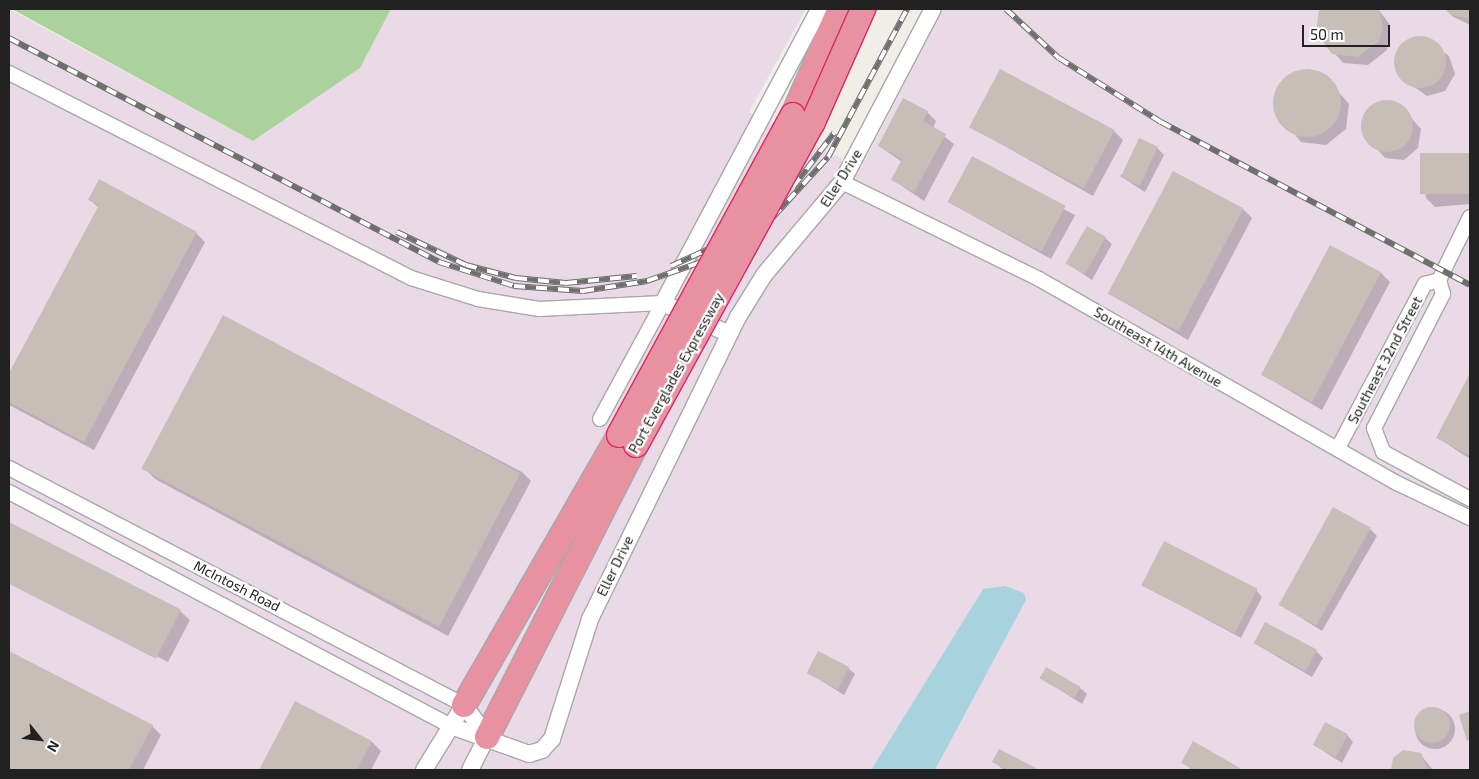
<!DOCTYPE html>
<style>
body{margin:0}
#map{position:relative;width:1479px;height:779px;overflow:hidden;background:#f1eee8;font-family:"Exo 2",sans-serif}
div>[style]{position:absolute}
.industrial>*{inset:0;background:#eadae7}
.forest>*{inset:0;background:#abd19d}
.water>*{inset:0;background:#a9d2df}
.shadow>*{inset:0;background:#0003;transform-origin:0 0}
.round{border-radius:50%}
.building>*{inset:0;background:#c6beb7;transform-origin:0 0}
.roads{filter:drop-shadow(1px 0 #a8a8a8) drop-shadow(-1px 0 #a8a8a8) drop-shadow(0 1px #a8a8a8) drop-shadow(0 -1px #a8a8a8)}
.minor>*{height:14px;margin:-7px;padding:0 7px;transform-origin:7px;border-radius:7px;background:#fff}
.tertiary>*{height:16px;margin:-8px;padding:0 8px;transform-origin:8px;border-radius:8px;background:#fff}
.motorway>*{height:24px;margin:-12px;padding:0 12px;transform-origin:12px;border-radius:12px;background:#e891a0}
.rail>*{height:5.5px;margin-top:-2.75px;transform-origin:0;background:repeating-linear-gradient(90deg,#fff 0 11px,#6f6f6f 0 22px);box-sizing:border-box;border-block:1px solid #6f6f6f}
.bridges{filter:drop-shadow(1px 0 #dc2864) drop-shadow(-1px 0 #dc2864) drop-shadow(0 1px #dc2864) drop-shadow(0 -1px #dc2864)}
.motorway-bridge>*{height:24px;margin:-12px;padding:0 12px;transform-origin:12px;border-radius:12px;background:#e891a0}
span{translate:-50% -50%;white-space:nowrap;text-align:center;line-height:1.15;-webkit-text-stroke:4.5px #fff;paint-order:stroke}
.street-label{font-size:14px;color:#212121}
.frame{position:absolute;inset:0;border:10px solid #212121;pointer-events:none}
.north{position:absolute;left:15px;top:714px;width:50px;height:50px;-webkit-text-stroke:4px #fff;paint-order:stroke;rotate:119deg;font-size:14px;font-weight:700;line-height:20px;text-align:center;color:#212121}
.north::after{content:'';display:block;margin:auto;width:18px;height:22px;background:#212121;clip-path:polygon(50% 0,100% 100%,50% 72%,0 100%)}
.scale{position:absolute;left:1302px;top:25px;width:88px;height:22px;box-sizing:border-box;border:2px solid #212121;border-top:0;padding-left:6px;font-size:15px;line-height:18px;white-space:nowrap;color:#212121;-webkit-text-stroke:4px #fff;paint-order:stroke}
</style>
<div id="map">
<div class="industrial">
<i style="clip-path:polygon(9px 9px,253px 141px,360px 68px,391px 9px,806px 9px,749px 112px,861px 168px,943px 9px,1470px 9px,1470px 770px,935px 770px,1026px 600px,983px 589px,871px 770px,9px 770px)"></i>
</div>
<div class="forest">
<i style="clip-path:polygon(12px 9px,391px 9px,360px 68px,253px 141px)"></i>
</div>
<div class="water">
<i style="clip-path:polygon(1005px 586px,1024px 593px,1026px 600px,935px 770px,871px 770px,983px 589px)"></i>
</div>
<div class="shadow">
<i style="clip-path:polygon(1320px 9px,1378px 9px,1390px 25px,1387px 50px,1368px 65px,1343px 63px,1317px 33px)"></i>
<i style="clip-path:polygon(1446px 9px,1470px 9px,1470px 25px,1452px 16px)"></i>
<i style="clip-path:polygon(1423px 37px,1449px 56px,1455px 74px,1445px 91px,1427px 96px,1400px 77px,1395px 59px,1404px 42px)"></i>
<i style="clip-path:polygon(1298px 72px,1323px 74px,1349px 104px,1346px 129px,1326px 145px,1301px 142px,1276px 112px,1279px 87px)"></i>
<i style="clip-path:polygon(1380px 102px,1399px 104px,1421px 129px,1418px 148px,1404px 160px,1385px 158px,1363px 133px,1365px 114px)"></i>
<i style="clip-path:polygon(927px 112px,936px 121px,933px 128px,954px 144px,924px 201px,893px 180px,902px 162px,879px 146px)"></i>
<i style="clip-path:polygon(971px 127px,1114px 131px,1123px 140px,1093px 196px)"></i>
<i style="clip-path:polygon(1157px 148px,1164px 155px,1145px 192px,1120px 176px)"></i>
<i style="clip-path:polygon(1470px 154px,1470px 204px,1435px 207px,1426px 198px,1422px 159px)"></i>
<i style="left:972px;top:158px;width:118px;height:50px;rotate:29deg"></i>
<i style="clip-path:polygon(90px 200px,196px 233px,205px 242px,94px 450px,9px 405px,9px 376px,99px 208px)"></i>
<i style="clip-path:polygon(1243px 209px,1252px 218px,1188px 340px,1110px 294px)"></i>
<i style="clip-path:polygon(1105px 238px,1112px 244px,1092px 280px,1068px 264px)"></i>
<i style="clip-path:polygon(1381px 273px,1390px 282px,1322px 410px,1263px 375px)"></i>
<i style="clip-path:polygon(223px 317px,522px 472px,531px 481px,448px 636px,155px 479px,146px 470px)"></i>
<i style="clip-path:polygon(1470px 375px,1470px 459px,1438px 438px)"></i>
<i style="clip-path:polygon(9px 523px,180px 611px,190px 620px,168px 662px,9px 581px)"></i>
<i style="clip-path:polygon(1370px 529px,1377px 536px,1322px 631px,1279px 604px)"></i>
<i style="clip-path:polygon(1143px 585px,1256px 590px,1262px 597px,1241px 638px)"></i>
<i style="clip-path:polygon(1254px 643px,1316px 651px,1323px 658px,1312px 677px)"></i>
<i style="clip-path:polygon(9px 653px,152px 726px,161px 735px,143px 770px,9px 770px)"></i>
<i style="clip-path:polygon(848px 668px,855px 674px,844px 695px,809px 673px)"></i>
<i style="clip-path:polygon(1041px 678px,1080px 688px,1087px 694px,1082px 704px)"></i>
<i style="clip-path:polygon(295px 702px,372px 742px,381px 751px,371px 770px,260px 770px)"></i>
<i class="round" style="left:1415px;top:709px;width:40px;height:40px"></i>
<i style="clip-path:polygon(1347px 735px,1353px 742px,1342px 763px,1314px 745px)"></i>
<i style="clip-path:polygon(1420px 754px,1433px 770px,1392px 770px,1394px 759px)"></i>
<i style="clip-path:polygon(994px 762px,1035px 769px,1036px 770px,1004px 770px)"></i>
<i style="clip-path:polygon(1183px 762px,1239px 769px,1240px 770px,1192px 770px)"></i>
</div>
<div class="building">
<i style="clip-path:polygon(1319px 9px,1379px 9px,1383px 28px,1379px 41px,1358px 57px,1332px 54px,1316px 33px)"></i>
<i style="clip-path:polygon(1444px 9px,1470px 9px,1470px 19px,1452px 15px)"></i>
<i class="round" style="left:1394px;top:36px;width:52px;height:52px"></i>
<i style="left:1000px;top:69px;width:130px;height:66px;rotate:28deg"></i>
<i class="round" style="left:1273px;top:69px;width:68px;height:68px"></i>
<i style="clip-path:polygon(903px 98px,928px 111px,923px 121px,946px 134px,914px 192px,891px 180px,902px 159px,878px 146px)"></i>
<i class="round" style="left:1361px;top:100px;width:52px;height:52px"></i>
<i style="left:1139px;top:138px;width:21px;height:43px;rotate:25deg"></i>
<i style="left:1470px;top:153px;width:41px;height:50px;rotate:90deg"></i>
<i style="left:972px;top:156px;width:106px;height:52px;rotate:28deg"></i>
<i style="left:1173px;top:171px;width:80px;height:139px;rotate:28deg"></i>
<i style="clip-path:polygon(99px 179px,197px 232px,84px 442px,9px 402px,9px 373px,99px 205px,88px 200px)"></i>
<i style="left:1087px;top:226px;width:22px;height:43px;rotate:30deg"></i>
<i style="left:1330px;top:245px;width:58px;height:147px;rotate:28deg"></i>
<i style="left:223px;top:315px;width:337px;height:174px;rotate:28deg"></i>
<i style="clip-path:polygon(1470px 373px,1470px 456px,1436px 438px)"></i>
<i style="left:1333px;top:507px;width:43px;height:112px;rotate:29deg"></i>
<i style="left:9px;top:522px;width:193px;height:55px;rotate:27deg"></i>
<i style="left:1164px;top:541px;width:105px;height:50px;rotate:27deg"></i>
<i style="left:1265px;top:622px;width:59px;height:24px;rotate:28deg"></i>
<i style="clip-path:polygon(9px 651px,153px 725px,129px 770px,9px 770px)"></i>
<i style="left:818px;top:651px;width:35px;height:25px;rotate:27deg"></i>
<i style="left:1046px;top:667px;width:40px;height:13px;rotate:30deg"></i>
<i style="clip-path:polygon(295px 701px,372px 741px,357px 770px,259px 770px)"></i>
<i class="round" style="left:1414px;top:707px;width:36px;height:36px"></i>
<i style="clip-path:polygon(1470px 711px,1470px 740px,1467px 741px,1459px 715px)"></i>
<i style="left:1325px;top:722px;width:26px;height:26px;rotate:28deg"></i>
<i style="clip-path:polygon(1193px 741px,1240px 768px,1238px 770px,1195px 770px,1181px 763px)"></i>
<i style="clip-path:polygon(999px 749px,1036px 768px,1035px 770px,1008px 770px,992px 762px)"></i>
<i style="clip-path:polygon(1403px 750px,1421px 753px,1428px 770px,1391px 770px,1393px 758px)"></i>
</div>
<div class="roads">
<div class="minor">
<i style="left:9px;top:73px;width:451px;rotate:27deg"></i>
<i style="left:411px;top:278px;width:70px;rotate:17.4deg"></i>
<i style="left:478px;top:299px;width:62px;rotate:9.3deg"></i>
<i style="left:539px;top:309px;width:124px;rotate:-2.8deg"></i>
<i style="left:663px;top:303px;width:132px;rotate:118.5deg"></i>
<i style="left:842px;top:182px;width:220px;rotate:26.2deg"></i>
<i style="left:1039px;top:279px;width:414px;rotate:29.7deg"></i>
<i style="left:1399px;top:484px;width:79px;rotate:25.6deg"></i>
<i style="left:1439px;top:280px;width:15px;rotate:74deg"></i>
<i style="left:1443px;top:294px;width:151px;rotate:117.2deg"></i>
<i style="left:1374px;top:428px;width:26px;rotate:69deg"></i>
<i style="left:1383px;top:452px;width:99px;rotate:28.4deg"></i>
<i style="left:1338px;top:448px;width:186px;rotate:-62.1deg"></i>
<i style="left:1425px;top:284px;width:15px;rotate:-16deg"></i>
<i style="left:1439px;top:280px;width:70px;rotate:-63.8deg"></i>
<i style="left:9px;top:468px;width:513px;rotate:27.51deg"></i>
<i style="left:9px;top:492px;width:500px;rotate:27.9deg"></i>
</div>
<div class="tertiary">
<i style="left:729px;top:334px;width:73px;rotate:-154.8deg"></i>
<i style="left:663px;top:303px;width:333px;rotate:-62deg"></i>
<i style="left:451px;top:726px;width:83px;rotate:19.7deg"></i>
<i style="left:529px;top:754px;width:14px;rotate:-17deg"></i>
<i style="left:542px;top:750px;width:15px;rotate:-48deg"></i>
<i style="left:552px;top:739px;width:126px;rotate:-72.4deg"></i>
<i style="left:590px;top:619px;width:336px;rotate:-63.9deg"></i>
<i style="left:738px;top:317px;width:49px;rotate:-58.2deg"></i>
<i style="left:764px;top:275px;width:121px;rotate:-50deg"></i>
<i style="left:842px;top:182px;width:195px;rotate:-62.3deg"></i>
<i style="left:424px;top:770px;width:76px;rotate:-58.4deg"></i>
<i style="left:464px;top:705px;width:39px;rotate:54deg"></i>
<i style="left:470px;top:770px;width:37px;rotate:-63deg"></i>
</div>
<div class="motorway">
<i style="left:793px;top:115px;width:116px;rotate:-66.1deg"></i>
<i style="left:464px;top:705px;width:311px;rotate:-60.1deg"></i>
<i style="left:487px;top:737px;width:328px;rotate:-63deg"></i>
</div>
</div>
<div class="rail">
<i style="left:1006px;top:9px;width:72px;rotate:42.8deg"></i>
<i style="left:1059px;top:58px;width:120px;rotate:32.1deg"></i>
<i style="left:1161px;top:122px;width:349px;rotate:27.8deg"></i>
<i style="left:9px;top:38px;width:485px;rotate:27.5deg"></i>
<i style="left:439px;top:262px;width:79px;rotate:17.7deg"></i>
<i style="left:514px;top:286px;width:69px;rotate:4.1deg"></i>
<i style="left:583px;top:291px;width:65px;rotate:-8.9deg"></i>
<i style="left:647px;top:281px;width:54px;rotate:-19.4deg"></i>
<i style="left:698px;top:263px;width:88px;rotate:-31.5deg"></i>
<i style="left:773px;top:217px;width:81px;rotate:-47.5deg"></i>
<i style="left:828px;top:157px;width:168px;rotate:-61.9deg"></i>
<i style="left:793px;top:187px;width:68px;rotate:-52.8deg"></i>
<i style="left:397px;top:232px;width:76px;rotate:25.6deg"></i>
<i style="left:466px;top:265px;width:52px;rotate:14.6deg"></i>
<i style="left:516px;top:278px;width:50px;rotate:5.7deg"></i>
<i style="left:566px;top:283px;width:71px;rotate:-5.6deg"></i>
<i style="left:671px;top:266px;width:56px;rotate:-24.3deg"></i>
<i style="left:722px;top:243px;width:64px;rotate:-35.4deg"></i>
</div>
<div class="bridges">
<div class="motorway-bridge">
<i style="left:619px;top:435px;width:364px;rotate:-61.5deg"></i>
<i style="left:636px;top:445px;width:368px;rotate:-61.3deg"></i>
<i style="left:813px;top:122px;width:124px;rotate:-66.1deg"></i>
</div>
</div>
<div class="street-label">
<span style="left:841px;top:178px;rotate:-58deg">Eller Drive</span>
<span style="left:1158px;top:347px;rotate:30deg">Southeast 14th Avenue</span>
<span style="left:1385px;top:360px;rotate:-62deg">Southeast 32nd Street</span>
<span style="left:676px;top:373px;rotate:-61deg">Port Everglades Expressway</span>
<span style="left:615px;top:566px;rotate:-64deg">Eller Drive</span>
<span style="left:237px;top:586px;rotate:27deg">McIntosh Road</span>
</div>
<div class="frame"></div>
<div class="north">N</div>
<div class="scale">50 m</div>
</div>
